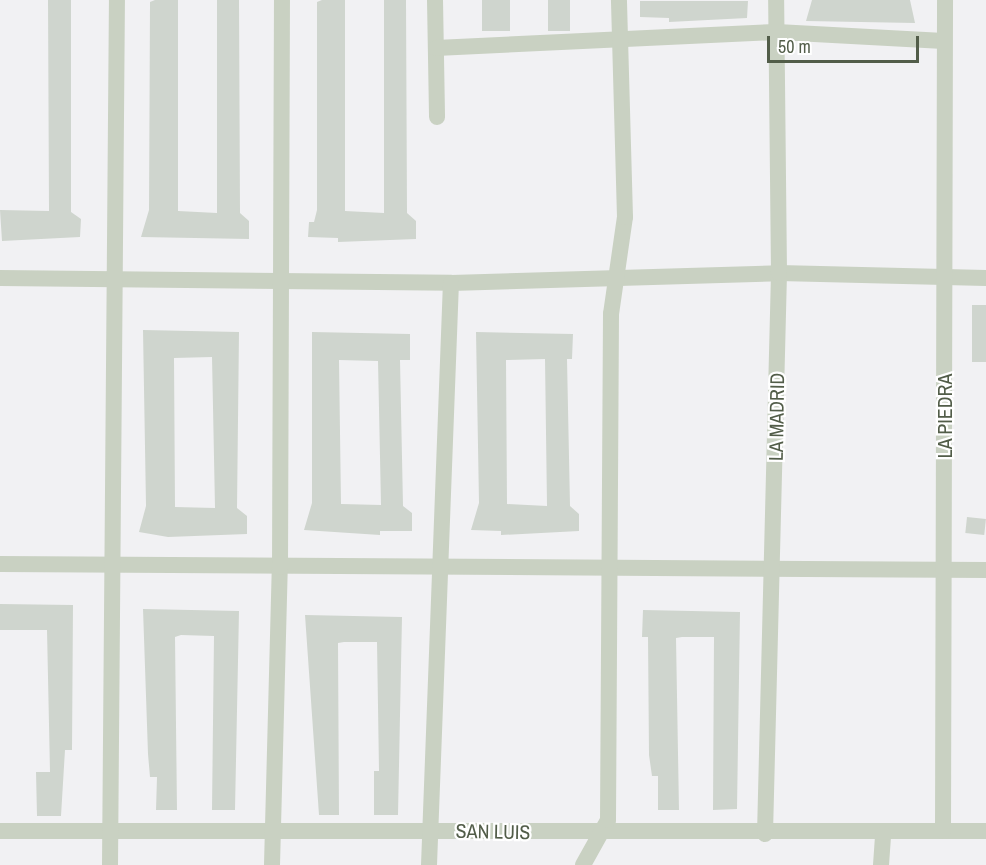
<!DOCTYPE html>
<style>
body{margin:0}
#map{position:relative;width:986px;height:865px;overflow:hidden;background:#f1f1f3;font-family:"Archivo Narrow",sans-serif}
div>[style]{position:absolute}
.building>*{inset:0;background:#cfd5ce;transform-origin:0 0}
.minor>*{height:16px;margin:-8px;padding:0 8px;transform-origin:8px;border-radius:8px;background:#c9d1c2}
span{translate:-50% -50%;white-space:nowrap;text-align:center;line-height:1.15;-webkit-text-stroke:4.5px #fff;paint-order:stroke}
.street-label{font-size:20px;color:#525d49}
.scale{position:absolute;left:767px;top:36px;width:152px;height:27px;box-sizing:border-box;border:3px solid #525d49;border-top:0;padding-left:8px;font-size:18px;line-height:21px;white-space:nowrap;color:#525d49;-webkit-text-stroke:4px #fff;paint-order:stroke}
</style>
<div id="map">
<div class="building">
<i style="clip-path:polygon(48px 0,71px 0,71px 212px,81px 219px,80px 237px,2px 241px,0 210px,49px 211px)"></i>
<i style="clip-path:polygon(155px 0,178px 0,178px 211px,217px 213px,217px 0,239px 0,240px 213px,249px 221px,249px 239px,141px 237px,149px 210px,150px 2px)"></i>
<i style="clip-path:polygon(322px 0,345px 0,345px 211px,384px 213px,384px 0,406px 0,407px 213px,416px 221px,416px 239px,338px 242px,338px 238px,308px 237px,309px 222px,314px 222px,317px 210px,317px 2px)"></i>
<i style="left:482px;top:0;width:28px;height:31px"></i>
<i style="left:548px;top:0;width:22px;height:31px"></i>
<i style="clip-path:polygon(812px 0,910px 0,915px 23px,806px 21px)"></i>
<i style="clip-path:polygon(640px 1px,748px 1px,747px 18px,669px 22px,669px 18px,640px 17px)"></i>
<i style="left:972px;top:305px;width:14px;height:57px"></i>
<i style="clip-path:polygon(evenodd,143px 330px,239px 332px,237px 508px,247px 516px,247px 534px,168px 537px,139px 532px,146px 506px,143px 330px,212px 357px,215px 508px,175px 507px,174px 358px,212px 357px)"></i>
<i style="clip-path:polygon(evenodd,312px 332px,410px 334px,410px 360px,400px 360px,403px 506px,412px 513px,412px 531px,380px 531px,380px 535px,304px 530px,312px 503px,312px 332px,339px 360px,378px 361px,381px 505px,341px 504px,339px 360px)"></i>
<i style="clip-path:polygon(evenodd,476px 332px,573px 334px,572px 359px,567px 359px,570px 506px,579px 514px,579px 531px,501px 535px,501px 531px,471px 530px,479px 503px,476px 332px,545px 359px,547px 506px,507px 504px,506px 360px,545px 359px)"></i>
<i style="left:967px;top:517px;width:19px;height:16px;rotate:6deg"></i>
<i style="clip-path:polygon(0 604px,73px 605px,72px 750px,65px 750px,61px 816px,37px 816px,36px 772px,50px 772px,47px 630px,0 630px)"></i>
<i style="clip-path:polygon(143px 609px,239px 611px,235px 810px,212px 810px,214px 636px,181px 635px,175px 637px,177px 810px,156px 810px,157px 777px,150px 777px,148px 754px)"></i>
<i style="clip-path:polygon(643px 610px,740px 612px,737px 809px,713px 810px,714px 637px,682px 637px,676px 638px,679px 810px,658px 810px,658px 776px,652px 776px,649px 755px,648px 637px,642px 637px)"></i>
<i style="clip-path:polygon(305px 615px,402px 617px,398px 815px,374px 815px,374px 771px,379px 771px,377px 642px,344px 642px,338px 643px,339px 815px,319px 815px)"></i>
</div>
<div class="minor">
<i style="left:435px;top:0;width:117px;rotate:89deg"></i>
<i style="left:436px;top:48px;width:341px;rotate:-2.7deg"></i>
<i style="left:777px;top:32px;width:167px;rotate:3.1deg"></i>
<i style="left:0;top:278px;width:451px;rotate:0.6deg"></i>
<i style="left:451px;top:283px;width:328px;rotate:-1.7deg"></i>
<i style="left:779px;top:273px;width:207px;rotate:1.4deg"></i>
<i style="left:0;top:564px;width:986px;rotate:0.35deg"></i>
<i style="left:0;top:831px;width:986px"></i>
<i style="left:943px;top:831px;width:831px;rotate:-89.86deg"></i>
<i style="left:765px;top:834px;width:561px;rotate:-88.57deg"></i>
<i style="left:779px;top:273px;width:273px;rotate:-90.6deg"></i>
<i style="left:110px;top:865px;width:865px;rotate:-89.54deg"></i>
<i style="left:272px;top:865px;width:298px;rotate:-88.5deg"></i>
<i style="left:280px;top:567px;width:567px;rotate:-89.8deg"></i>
<i style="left:429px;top:865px;width:582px;rotate:-87.84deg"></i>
<i style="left:583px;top:865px;width:51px;rotate:-60.9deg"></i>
<i style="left:608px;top:820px;width:506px;rotate:-89.66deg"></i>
<i style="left:611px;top:314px;width:98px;rotate:-81.8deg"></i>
<i style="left:625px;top:217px;width:217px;rotate:-91.6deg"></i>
<i style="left:881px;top:865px;width:31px;rotate:-86deg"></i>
</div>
<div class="street-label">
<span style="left:944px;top:416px;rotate:-90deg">LA PIEDRA</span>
<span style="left:776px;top:417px;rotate:-89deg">LA MADRID</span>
<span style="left:493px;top:831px;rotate:1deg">SAN LUIS</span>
</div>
<div class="scale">50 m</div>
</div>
